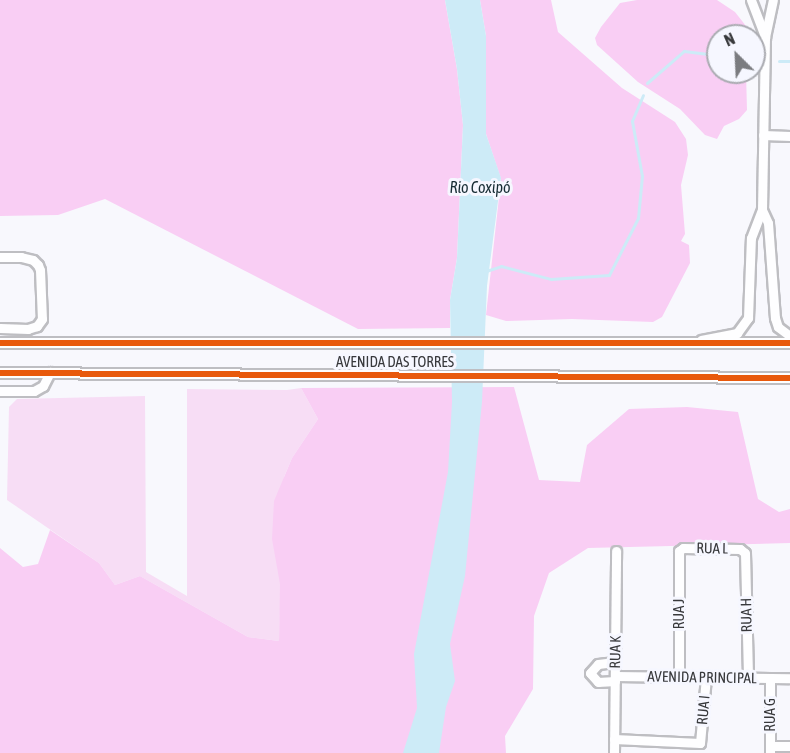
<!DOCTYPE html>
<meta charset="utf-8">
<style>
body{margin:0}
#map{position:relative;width:790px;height:753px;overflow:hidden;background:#f8f8fd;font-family:"Asap Condensed",sans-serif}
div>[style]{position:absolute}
.green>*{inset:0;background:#f7ddf5}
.forest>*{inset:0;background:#f9cef4}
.water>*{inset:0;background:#cdebf7}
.stream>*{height:3px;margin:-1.5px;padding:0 1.5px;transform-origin:1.5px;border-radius:1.5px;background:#cdebf7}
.roads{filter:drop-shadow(2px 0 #bebec2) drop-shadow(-2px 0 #bebec2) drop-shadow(0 2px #bebec2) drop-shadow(0 -2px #bebec2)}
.minor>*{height:9px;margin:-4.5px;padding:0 4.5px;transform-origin:4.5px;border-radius:4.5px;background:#fefeff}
.major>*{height:10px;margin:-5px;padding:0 5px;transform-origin:5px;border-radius:5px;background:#fefeff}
.cycleway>*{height:6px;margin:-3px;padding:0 3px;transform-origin:3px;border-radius:3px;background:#e8590c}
span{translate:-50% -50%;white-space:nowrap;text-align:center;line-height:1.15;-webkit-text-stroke:6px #f6f7ff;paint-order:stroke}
.street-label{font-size:15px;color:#38393c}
.water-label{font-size:16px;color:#172c34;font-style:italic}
.north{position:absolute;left:706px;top:24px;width:60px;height:60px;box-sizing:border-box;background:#f6f7ff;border:2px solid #aaabb1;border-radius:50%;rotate:336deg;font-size:16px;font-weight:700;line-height:24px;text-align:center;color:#38393c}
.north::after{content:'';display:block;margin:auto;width:21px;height:27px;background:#7b7c80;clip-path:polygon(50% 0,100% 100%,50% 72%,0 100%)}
</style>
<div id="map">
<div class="green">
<i style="clip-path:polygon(301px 388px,318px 419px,292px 458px,284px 477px,279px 641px,248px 637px,140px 576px,115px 585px,99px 563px,7px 500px,9px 407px,17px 399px,145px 396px,146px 572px,187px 596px,187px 389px,287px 390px)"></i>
</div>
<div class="forest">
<i style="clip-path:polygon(0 0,445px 0,457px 69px,463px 125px,457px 258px,450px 300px,450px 328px,358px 329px,105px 199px,58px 215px,0 216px)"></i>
<i style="clip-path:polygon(480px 0,551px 0,558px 32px,622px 88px,675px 122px,686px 139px,688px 155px,681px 185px,685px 234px,681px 241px,689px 245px,690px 263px,662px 317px,653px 322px,572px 319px,506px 321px,486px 315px,501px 179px,486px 134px,486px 36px)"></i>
<i style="clip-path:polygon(637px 0,717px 0,735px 12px,746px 26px,748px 36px,718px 36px,718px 72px,746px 72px,747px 110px,739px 119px,724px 126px,717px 139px,705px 135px,680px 109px,638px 82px,597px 45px,595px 38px,601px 27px,620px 3px)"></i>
<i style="clip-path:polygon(514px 387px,539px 480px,580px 482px,587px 445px,629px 409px,687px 407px,738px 412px,758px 499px,779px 512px,790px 509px,790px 543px,588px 548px,549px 573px,534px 616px,533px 689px,505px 736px,506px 753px,0 753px,0 548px,23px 567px,38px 564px,50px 530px,99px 563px,115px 585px,140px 576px,248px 637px,279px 641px,280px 584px,272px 539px,274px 501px,292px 458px,318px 419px,301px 388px)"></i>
</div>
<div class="water">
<i style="clip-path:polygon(445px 0,480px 0,486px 36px,486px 134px,501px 178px,487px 286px,482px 402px,465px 576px,450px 644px,455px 681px,446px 707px,439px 753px,403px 753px,417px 708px,414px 654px,448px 472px,452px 402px,450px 300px,457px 258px,463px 125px,457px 69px)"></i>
</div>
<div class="stream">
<i style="left:779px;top:61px;width:11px"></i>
<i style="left:647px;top:83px;width:49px;rotate:-40.9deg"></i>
<i style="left:684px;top:51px;width:34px;rotate:7deg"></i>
<i style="left:486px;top:271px;width:16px;rotate:-18deg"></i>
<i style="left:501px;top:266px;width:52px;rotate:14.6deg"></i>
<i style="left:551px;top:279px;width:58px;rotate:-3.9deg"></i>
<i style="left:609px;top:275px;width:64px;rotate:-63deg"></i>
<i style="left:638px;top:218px;width:42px;rotate:-84.6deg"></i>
<i style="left:642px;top:176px;width:56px;rotate:-100.3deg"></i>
<i style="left:632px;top:121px;width:28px;rotate:-67deg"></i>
</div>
<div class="roads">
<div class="minor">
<i style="left:751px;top:0;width:40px;rotate:69deg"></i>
<i style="left:765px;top:37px;width:38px;rotate:-78deg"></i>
<i style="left:763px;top:135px;width:27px;rotate:2deg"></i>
<i style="left:762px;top:210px;width:14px;rotate:65deg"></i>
<i style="left:768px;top:223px;width:95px;rotate:85.8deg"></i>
<i style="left:775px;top:318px;width:9px;rotate:72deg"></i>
<i style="left:778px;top:327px;width:15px;rotate:37deg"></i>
<i style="left:0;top:257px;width:21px"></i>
<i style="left:21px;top:257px;width:12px;rotate:14deg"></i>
<i style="left:33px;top:260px;width:7px;rotate:45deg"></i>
<i style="left:38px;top:265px;width:5px;rotate:68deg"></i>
<i style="left:40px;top:270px;width:49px;rotate:87.7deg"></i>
<i style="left:42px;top:319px;width:9px;rotate:126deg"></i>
<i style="left:37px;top:326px;width:9px;rotate:162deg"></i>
<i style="left:28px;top:329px;width:28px;rotate:-178deg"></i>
<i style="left:701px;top:340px;width:37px;rotate:-11deg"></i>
<i style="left:737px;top:333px;width:19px;rotate:-54deg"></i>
<i style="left:748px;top:318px;width:80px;rotate:-87.9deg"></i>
<i style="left:751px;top:238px;width:30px;rotate:-69deg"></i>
<i style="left:762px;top:210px;width:173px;rotate:-89deg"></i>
<i style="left:0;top:391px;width:34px"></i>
<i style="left:34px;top:391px;width:10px;rotate:-29deg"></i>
<i style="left:43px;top:386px;width:16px;rotate:-63deg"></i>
<i style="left:615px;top:676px;width:175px;rotate:0.7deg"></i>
<i style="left:679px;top:677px;width:126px;rotate:-90deg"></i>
<i style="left:679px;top:551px;width:5px;rotate:-37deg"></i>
<i style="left:683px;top:548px;width:57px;rotate:1deg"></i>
<i style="left:740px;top:549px;width:6px;rotate:39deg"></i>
<i style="left:745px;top:553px;width:125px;rotate:88.6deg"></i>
<i style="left:770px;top:678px;width:75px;rotate:90deg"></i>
<i style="left:615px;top:681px;width:17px;rotate:177deg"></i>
<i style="left:598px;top:682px;width:12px;rotate:-132deg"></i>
<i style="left:590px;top:673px;width:12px;rotate:-48deg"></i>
<i style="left:598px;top:664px;width:17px;rotate:-7deg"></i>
<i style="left:614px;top:739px;width:86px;rotate:2.7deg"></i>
<i style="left:700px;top:743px;width:66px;rotate:-84.8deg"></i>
<i style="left:770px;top:746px;width:20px"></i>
<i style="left:614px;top:753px;width:202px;rotate:-89.4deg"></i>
</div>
<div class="major">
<i style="left:0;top:343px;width:790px"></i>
<i style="left:0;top:373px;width:790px;rotate:0.36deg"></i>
</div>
</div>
<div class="cycleway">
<i style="left:0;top:343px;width:790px"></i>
<i style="left:0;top:373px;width:790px;rotate:0.36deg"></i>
</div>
<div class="street-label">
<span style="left:395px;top:362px">AVENIDA DAS TORRES</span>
<span style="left:712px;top:548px;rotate:1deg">RUA L</span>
<span style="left:679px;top:614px;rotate:-90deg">RUA J</span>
<span style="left:746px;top:615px;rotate:-91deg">RUA H</span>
<span style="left:615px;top:652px;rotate:-89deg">RUA K</span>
<span style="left:702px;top:677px;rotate:1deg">AVENIDA PRINCIPAL</span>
<span style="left:703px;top:710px;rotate:-85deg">RUA I</span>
<span style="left:770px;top:715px;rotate:-90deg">RUA G</span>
</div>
<div class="water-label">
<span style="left:480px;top:187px">Rio Coxipó</span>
</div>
<div class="north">N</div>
</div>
